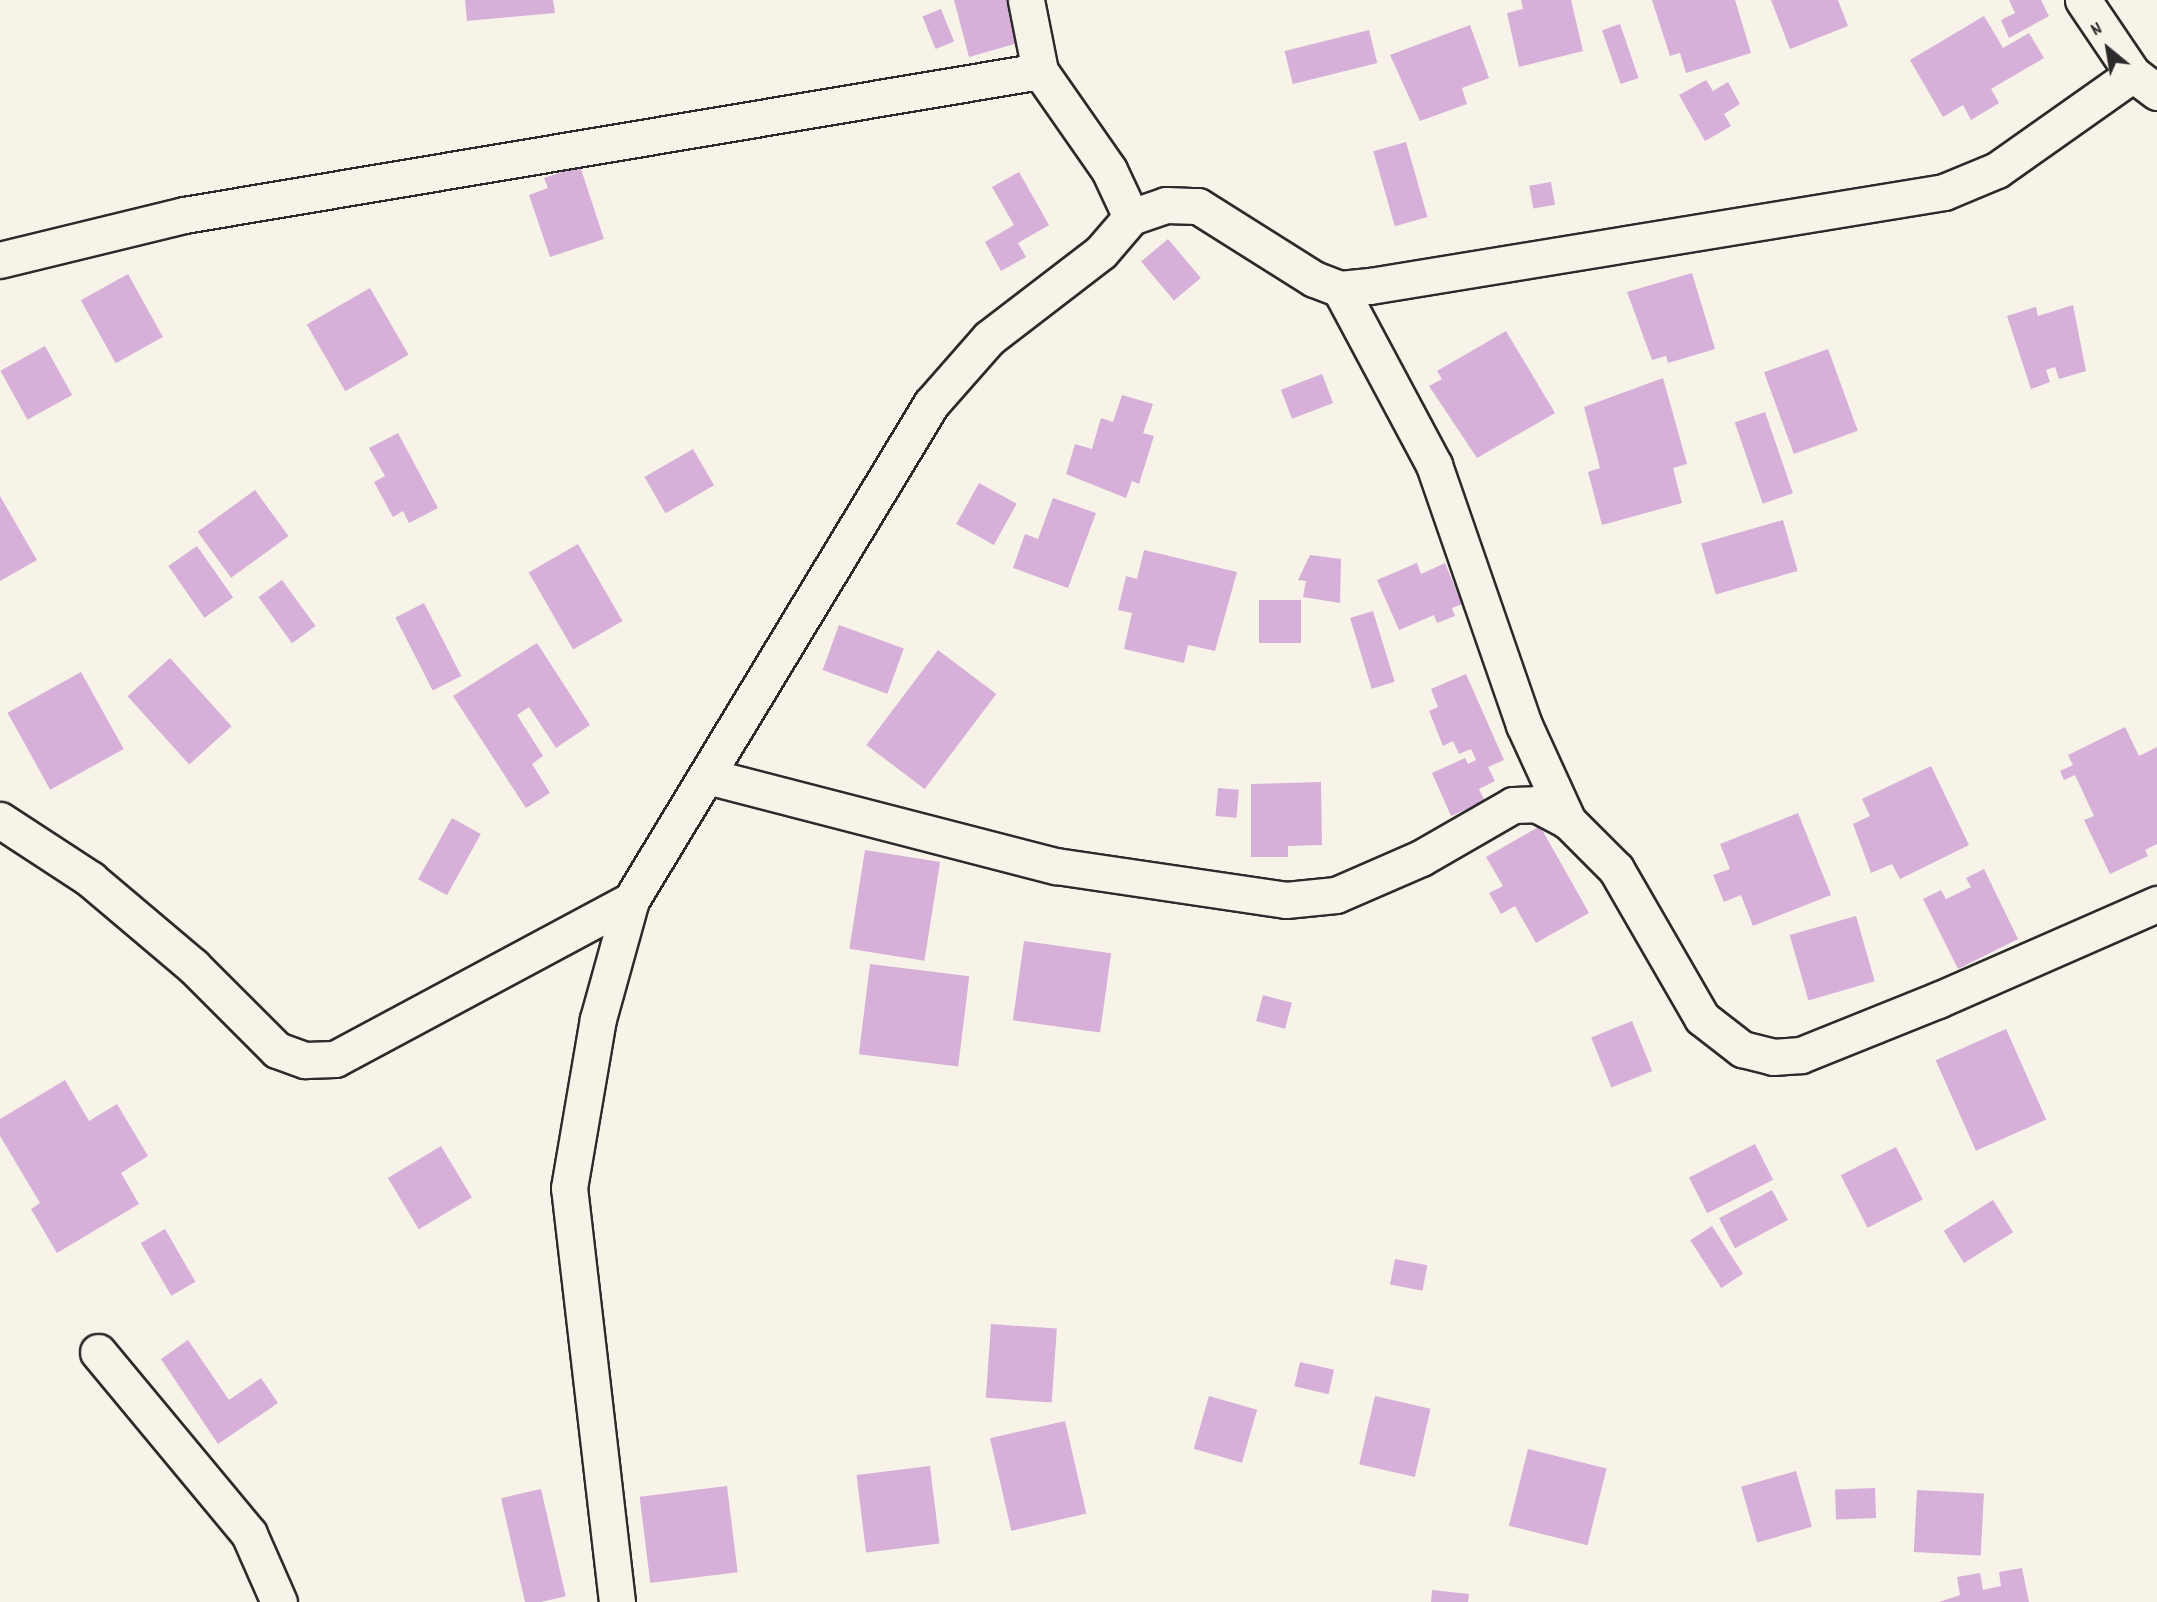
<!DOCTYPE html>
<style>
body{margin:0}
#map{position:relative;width:2157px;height:1602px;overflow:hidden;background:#f7f3e8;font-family:Dekko,sans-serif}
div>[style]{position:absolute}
.building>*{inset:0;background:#d6b0d8;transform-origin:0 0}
.roads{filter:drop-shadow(2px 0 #2b2b2b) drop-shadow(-2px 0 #2b2b2b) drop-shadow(0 2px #2b2b2b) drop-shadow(0 -2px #2b2b2b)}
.minor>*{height:35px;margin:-17.5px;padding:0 17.5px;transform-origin:17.5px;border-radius:17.5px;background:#f7f3e8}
span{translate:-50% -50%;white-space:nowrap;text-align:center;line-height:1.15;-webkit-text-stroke:5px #f7f3e8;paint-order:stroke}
.north{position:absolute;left:2073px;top:14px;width:70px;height:70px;-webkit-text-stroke:5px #f7f3e8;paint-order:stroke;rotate:330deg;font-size:19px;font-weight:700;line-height:28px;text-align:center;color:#2b2b2b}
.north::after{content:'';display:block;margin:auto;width:24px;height:32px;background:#2b2b2b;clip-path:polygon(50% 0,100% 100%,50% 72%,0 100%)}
</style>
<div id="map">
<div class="building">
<i style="clip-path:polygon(465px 0,553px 0,555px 13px,467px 21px)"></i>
<i style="clip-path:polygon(954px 0,1018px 0,1029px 40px,969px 57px)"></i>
<i style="clip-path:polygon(1521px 0,1571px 0,1583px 51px,1519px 67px,1507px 13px,1523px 9px)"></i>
<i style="clip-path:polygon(1652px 0,1735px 0,1751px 53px,1686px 73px,1680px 53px,1670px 56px)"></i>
<i style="clip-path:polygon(1771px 0,1838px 0,1848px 26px,1790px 49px)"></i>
<i style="clip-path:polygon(2009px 0,2041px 0,2049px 16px,2009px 38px,2001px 20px,2015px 13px)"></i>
<i style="left:941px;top:9px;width:35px;height:20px;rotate:68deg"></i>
<i style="clip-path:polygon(1984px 16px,2003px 48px,2029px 33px,2044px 58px,1991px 89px,1999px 103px,1971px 120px,1963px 105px,1943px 117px,1910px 60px)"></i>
<i style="left:1620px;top:24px;width:57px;height:19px;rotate:71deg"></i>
<i style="clip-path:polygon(1470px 25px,1489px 78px,1462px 88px,1467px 104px,1420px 121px,1390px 55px)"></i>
<i style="left:1369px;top:30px;width:34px;height:87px;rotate:76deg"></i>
<i style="clip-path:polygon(1706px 80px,1713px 91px,1728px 82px,1740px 104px,1724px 114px,1731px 126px,1705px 141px,1679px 95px)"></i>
<i style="left:1406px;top:142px;width:78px;height:34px;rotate:74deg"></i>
<i style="clip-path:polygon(580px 166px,604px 239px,550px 257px,529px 195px,548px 188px,544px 178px)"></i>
<i style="clip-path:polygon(1019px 172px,1049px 225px,1018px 243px,1026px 257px,1001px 271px,985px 242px,1014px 225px,992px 187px)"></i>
<i style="left:1551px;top:182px;width:23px;height:22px;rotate:80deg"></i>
<i style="left:1168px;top:239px;width:51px;height:35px;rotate:50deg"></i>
<i style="clip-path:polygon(1692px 273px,1715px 349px,1668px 363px,1666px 356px,1652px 360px,1627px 292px)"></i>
<i style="left:128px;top:274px;width:72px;height:54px;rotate:61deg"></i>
<i style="left:370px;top:288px;width:77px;height:73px;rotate:60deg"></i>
<i style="clip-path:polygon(2073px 305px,2086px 371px,2059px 379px,2055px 367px,2046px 370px,2050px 382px,2031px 389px,2007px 316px,2036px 307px,2038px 316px)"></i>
<i style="clip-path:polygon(1506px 331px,1555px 413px,1477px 458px,1429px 386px,1442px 379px,1437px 371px)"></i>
<i style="left:45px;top:346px;width:56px;height:51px;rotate:61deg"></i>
<i style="left:1828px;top:349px;width:87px;height:68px;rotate:70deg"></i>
<i style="left:1322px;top:374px;width:31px;height:44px;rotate:69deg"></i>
<i style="clip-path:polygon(1663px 378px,1687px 464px,1673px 468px,1682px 503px,1602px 525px,1588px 472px,1600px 468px,1584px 407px)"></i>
<i style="clip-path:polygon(1122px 395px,1153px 404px,1143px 433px,1154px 436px,1139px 484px,1132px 481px,1126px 498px,1066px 474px,1075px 444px,1092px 449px,1101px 418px,1113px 422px)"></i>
<i style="left:1765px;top:412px;width:86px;height:32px;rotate:71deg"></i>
<i style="clip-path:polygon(398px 433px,438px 508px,409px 523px,403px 511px,393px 517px,374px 482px,385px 476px,369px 448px)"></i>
<i style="left:693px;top:449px;width:42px;height:56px;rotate:60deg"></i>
<i style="left:979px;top:483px;width:43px;height:47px;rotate:29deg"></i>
<i style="left:255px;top:490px;width:57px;height:71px;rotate:54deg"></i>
<i style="clip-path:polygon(0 496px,37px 560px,0 581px)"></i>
<i style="clip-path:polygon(1053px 498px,1096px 513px,1068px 588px,1013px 568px,1025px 534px,1038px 539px)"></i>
<i style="left:1783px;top:520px;width:53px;height:85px;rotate:74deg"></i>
<i style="left:578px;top:544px;width:89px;height:57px;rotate:60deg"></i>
<i style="left:197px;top:546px;width:63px;height:35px;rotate:55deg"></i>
<i style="clip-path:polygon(1144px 550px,1237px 572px,1215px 651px,1188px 645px,1184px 663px,1124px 649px,1132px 613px,1118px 610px,1126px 576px,1137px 579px)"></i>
<i style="clip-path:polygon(1310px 555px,1341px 559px,1340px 603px,1303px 597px,1306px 581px,1298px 580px)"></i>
<i style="clip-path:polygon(1417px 563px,1421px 574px,1445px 563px,1462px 604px,1452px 608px,1455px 616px,1437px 623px,1434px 615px,1399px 630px,1377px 580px)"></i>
<i style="left:282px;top:580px;width:57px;height:29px;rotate:54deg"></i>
<i style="left:1259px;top:600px;width:42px;height:43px"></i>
<i style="left:424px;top:603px;width:82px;height:32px;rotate:63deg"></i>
<i style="left:1373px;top:611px;width:74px;height:24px;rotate:73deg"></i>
<i style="left:839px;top:625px;width:69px;height:48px;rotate:20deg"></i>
<i style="clip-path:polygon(537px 643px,590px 725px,556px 748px,529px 707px,517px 715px,543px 756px,532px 764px,550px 793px,526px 808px,453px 696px)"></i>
<i style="left:938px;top:650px;width:73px;height:119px;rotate:37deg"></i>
<i style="left:170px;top:658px;width:92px;height:57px;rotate:48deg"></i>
<i style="left:81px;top:672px;width:88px;height:84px;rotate:61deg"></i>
<i style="clip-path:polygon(1466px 674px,1504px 760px,1488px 767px,1495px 781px,1479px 789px,1485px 801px,1451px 816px,1432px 773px,1465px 758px,1468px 764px,1476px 760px,1471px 749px,1459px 754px,1453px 741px,1443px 746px,1429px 711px,1438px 707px,1431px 689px)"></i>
<i style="clip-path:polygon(2125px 727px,2139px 756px,2157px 747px,2157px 844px,2145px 850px,2148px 856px,2110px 874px,2084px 820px,2094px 816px,2075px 775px,2064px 780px,2060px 771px,2073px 765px,2068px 755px)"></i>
<i style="clip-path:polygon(1931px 766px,1969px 845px,1900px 879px,1892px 864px,1871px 873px,1853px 824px,1870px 816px,1862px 799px)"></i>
<i style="clip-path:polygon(1321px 782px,1322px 845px,1288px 846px,1288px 857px,1251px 857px,1251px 784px)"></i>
<i style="left:1218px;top:788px;width:21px;height:28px;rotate:5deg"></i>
<i style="clip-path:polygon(1798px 813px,1831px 895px,1753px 926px,1741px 895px,1724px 902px,1713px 875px,1730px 869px,1720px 844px)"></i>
<i style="left:452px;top:818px;width:33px;height:70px;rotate:29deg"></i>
<i style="clip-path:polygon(1540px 826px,1589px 913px,1536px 943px,1515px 906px,1501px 914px,1489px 893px,1503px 886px,1486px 857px)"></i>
<i style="left:865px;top:850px;width:76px;height:100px;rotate:9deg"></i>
<i style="clip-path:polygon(1984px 869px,2018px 939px,1958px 969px,1923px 899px,1941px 890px,1946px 899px,1971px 887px,1966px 878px)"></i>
<i style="left:1856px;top:916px;width:68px;height:69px;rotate:74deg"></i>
<i style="left:1024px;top:941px;width:88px;height:80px;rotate:8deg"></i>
<i style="left:870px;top:964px;width:100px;height:91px;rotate:7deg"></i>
<i style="left:1263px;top:995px;width:30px;height:27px;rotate:15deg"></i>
<i style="left:1632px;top:1021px;width:54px;height:44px;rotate:68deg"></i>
<i style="left:2006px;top:1029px;width:99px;height:77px;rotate:66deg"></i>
<i style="clip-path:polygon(65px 1080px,89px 1121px,117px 1104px,148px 1156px,121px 1173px,139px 1204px,57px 1253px,31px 1209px,40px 1203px,0 1136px,0 1119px)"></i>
<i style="left:1755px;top:1144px;width:40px;height:74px;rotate:63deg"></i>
<i style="left:441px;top:1146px;width:60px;height:62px;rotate:59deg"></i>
<i style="left:1896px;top:1147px;width:59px;height:62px;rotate:63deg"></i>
<i style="left:1772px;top:1190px;width:34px;height:60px;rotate:62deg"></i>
<i style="left:1993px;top:1200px;width:38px;height:58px;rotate:58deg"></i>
<i style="left:1712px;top:1226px;width:57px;height:26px;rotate:57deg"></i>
<i style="left:165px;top:1229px;width:61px;height:28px;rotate:60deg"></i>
<i style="left:1395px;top:1259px;width:33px;height:26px;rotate:11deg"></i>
<i style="left:991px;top:1324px;width:66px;height:74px;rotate:4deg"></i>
<i style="clip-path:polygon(188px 1340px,229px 1400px,261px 1378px,278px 1403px,218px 1444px,161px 1359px)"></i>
<i style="left:1300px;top:1362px;width:35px;height:25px;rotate:13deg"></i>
<i style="left:1209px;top:1396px;width:50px;height:55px;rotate:16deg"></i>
<i style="left:1375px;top:1396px;width:57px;height:70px;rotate:13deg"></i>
<i style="left:1065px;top:1421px;width:95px;height:77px;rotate:77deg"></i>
<i style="left:1528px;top:1449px;width:81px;height:79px;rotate:14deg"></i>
<i style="left:930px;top:1466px;width:78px;height:74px;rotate:83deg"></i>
<i style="left:1796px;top:1471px;width:58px;height:57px;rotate:74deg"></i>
<i style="left:727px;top:1486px;width:87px;height:88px;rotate:83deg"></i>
<i style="left:1875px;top:1488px;width:30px;height:40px;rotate:88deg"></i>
<i style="left:541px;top:1489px;width:110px;height:41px;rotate:77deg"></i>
<i style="left:1917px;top:1490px;width:67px;height:62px;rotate:3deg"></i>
<i style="clip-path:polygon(2022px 1568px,2029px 1602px,1939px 1602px,1960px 1595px,1957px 1577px,1980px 1573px,1983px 1590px,2001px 1586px,1999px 1572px)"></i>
<i style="clip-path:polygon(1432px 1590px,1469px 1594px,1468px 1602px,1431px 1602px)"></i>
</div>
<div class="roads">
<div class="minor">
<i style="left:2083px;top:0;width:89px;rotate:56deg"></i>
<i style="left:2133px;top:74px;width:30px;rotate:37deg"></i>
<i style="left:1131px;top:217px;width:37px;rotate:-19deg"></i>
<i style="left:1166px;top:205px;width:32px;rotate:2deg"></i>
<i style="left:1198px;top:206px;width:137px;rotate:32.2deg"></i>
<i style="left:1314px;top:279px;width:28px;rotate:21deg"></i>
<i style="left:1340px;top:289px;width:30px;rotate:-6deg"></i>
<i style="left:1370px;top:286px;width:582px;rotate:-9.3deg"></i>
<i style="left:1944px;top:192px;width:57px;rotate:-22.5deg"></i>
<i style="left:1997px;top:170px;width:166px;rotate:-35.2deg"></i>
<i style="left:0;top:260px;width:189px;rotate:-13.7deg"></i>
<i style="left:184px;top:215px;width:868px;rotate:-9.55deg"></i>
<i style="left:1340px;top:289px;width:200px;rotate:61.9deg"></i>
<i style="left:1434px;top:465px;width:275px;rotate:70.9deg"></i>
<i style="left:1524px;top:725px;width:106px;rotate:65.4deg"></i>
<i style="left:707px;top:776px;width:360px;rotate:14.5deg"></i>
<i style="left:1056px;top:866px;width:232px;rotate:8.4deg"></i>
<i style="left:1286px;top:900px;width:50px;rotate:-5.7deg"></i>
<i style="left:1336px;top:895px;width:93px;rotate:-23.5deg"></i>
<i style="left:1421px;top:858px;width:106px;rotate:-29.9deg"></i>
<i style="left:1513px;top:805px;width:23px;rotate:-2deg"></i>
<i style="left:1536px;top:804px;width:36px;rotate:28deg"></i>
<i style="left:1568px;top:821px;width:68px;rotate:45deg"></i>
<i style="left:1616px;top:869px;width:172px;rotate:60deg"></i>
<i style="left:1702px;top:1018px;width:51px;rotate:37.8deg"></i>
<i style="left:1742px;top:1049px;width:32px;rotate:14deg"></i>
<i style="left:1773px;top:1057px;width:28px;rotate:-4deg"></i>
<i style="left:1801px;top:1055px;width:148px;rotate:-21.9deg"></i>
<i style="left:1938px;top:1000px;width:239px;rotate:-23.7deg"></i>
<i style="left:0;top:820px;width:108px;rotate:33.2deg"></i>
<i style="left:90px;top:879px;width:135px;rotate:40.2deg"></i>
<i style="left:193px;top:966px;width:119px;rotate:45deg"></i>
<i style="left:277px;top:1050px;width:30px;rotate:20deg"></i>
<i style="left:305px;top:1060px;width:30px;rotate:-2deg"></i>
<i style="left:335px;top:1059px;width:336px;rotate:-28.2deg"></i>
<i style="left:98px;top:1352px;width:236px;rotate:50.3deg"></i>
<i style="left:249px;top:1534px;width:74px;rotate:66.2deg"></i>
<i style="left:617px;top:1602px;width:417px;rotate:-96.6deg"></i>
<i style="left:569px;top:1188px;width:171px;rotate:-80.3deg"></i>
<i style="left:598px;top:1019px;width:123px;rotate:-74.5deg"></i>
<i style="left:631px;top:900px;width:580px;rotate:-58.83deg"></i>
<i style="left:931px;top:404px;width:88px;rotate:-48.7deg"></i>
<i style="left:989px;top:338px;width:141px;rotate:-37.5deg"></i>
<i style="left:1101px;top:252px;width:46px;rotate:-49.4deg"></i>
<i style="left:1131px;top:217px;width:52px;rotate:-115.1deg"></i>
<i style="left:1109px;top:170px;width:121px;rotate:-124.9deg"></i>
<i style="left:1040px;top:71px;width:72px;rotate:-101.2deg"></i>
</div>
</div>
<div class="north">N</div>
</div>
